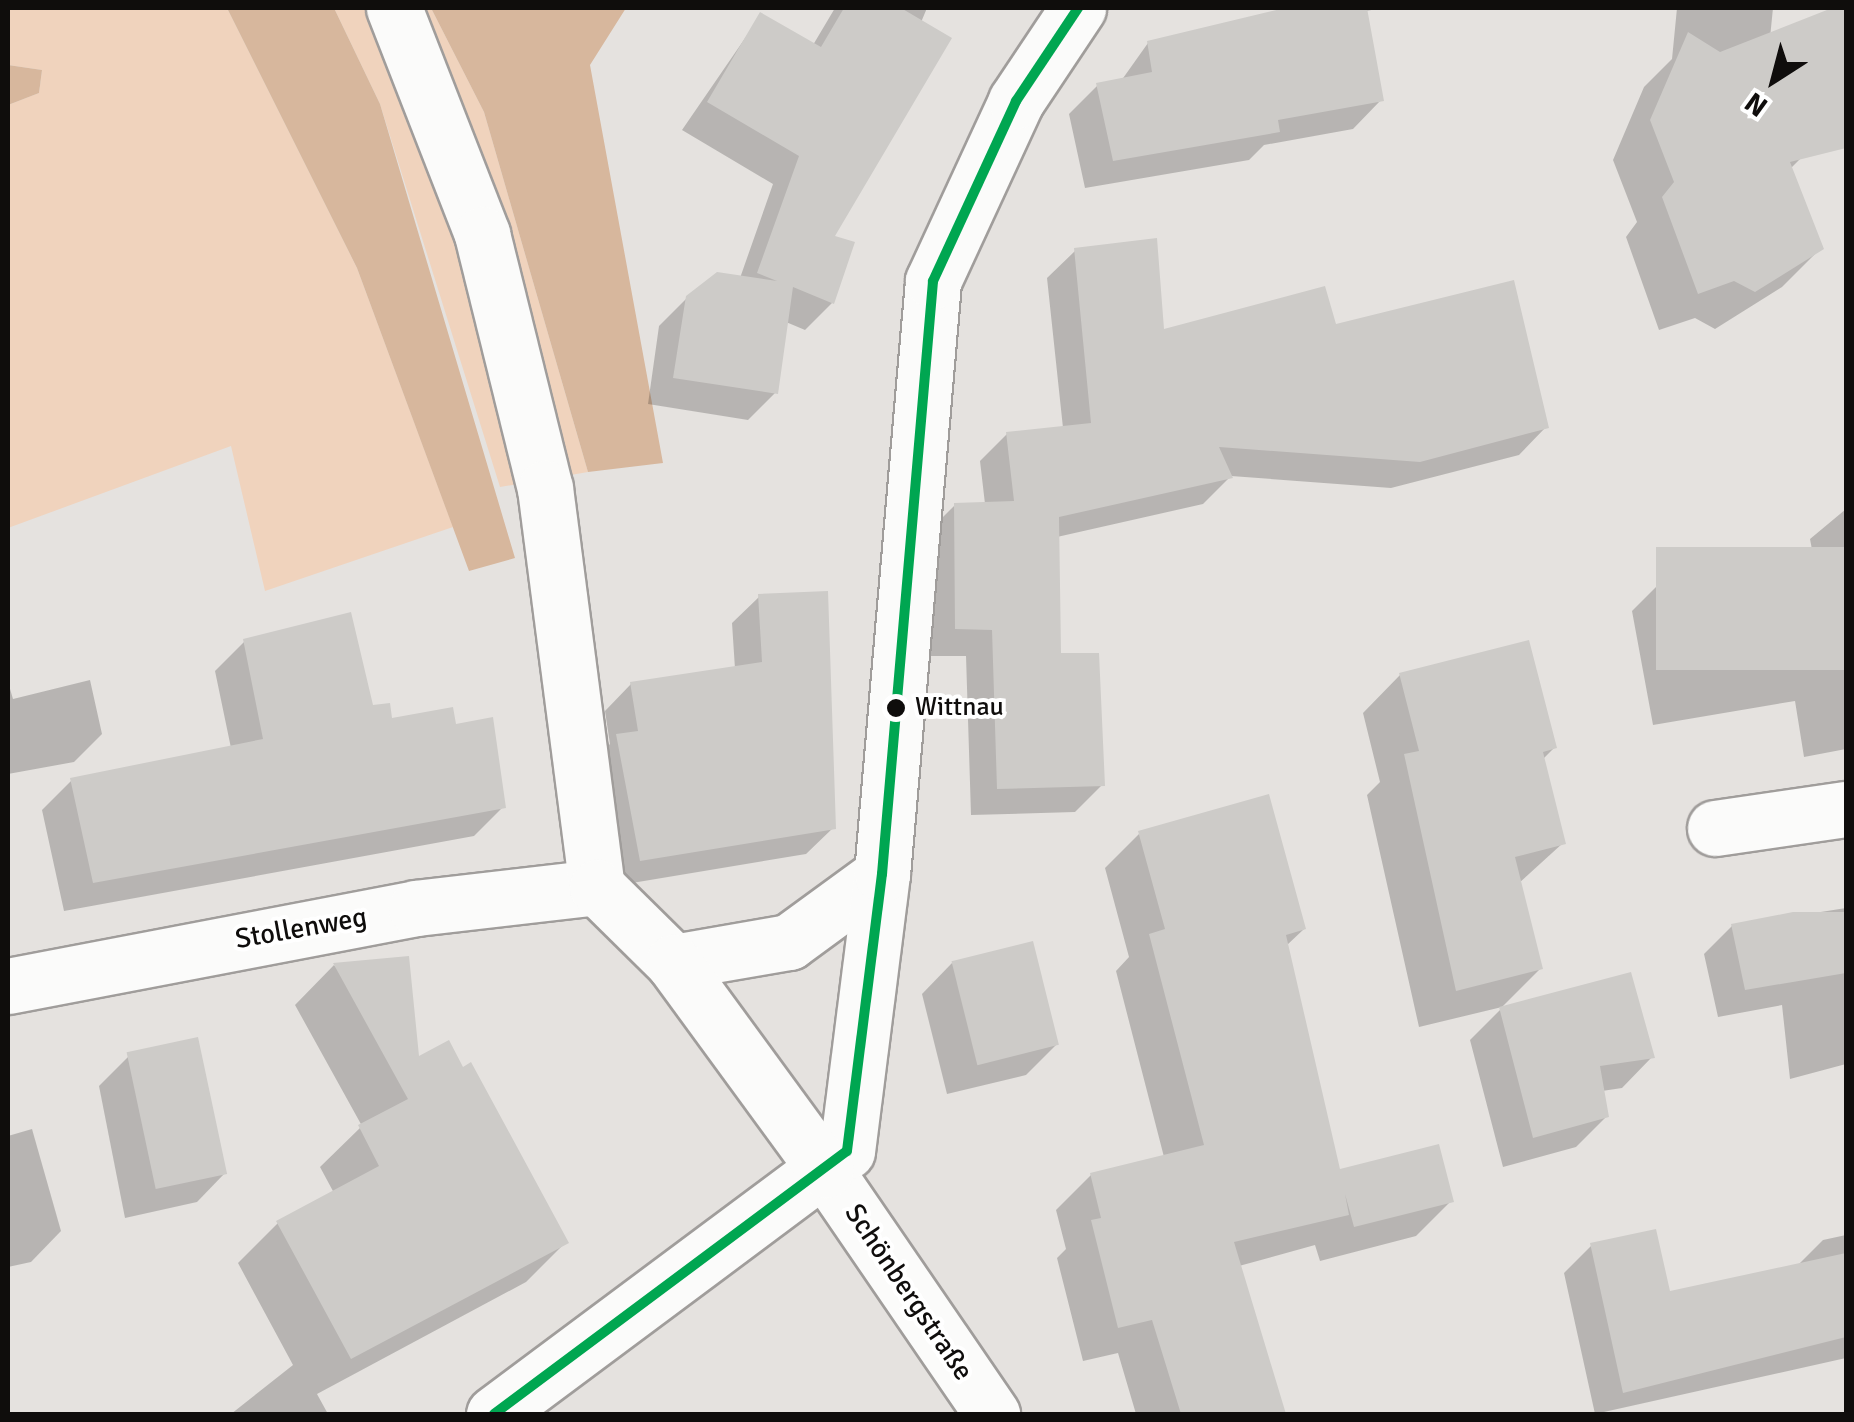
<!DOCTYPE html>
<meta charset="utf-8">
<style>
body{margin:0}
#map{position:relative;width:1854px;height:1422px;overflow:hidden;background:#e5e2df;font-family:Signika,sans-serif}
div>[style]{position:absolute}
.green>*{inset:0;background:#f0d3bd}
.forest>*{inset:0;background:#d7b79d}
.shadow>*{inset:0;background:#0003}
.building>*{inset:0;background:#cdcbc8;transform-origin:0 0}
.roads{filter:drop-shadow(2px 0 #a09d9b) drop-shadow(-2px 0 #a09d9b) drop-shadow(0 2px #a09d9b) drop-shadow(0 -2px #a09d9b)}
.minor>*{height:55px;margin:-27.5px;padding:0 27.5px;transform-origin:27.5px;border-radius:27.5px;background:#fbfbfa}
.tertiary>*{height:55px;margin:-27.5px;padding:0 27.5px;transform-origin:27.5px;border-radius:27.5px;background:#fbfbfa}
.bus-1>*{height:10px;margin:-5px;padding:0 5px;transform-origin:5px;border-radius:5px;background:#00a651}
.dots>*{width:28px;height:28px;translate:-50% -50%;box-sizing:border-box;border:5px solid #fff;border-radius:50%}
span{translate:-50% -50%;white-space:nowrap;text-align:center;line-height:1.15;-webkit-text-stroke:8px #fff;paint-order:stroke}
.bus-label{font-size:26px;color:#0f0d0c}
.left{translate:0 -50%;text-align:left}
.street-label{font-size:28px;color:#0f0d0c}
.frame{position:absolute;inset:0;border:10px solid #0f0d0c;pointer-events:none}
.north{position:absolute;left:1724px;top:30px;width:100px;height:100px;-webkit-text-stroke:8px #fff;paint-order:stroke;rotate:216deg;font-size:28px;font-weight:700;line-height:40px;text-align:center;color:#0f0d0c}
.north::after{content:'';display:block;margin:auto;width:35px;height:45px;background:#0f0d0c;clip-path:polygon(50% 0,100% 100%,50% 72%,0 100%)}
</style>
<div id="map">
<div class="green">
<i style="clip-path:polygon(8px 8px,227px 8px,357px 268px,453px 527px,265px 591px,231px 446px,8px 528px,8px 105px,39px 93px,42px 70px,8px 65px)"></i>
<i style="clip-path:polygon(334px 8px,431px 8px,484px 112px,588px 472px,500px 487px,380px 104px)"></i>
</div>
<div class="forest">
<i style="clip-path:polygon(227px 8px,334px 8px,380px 104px,515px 558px,469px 571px,357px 268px)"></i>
<i style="clip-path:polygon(431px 8px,626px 8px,590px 65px,663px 463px,588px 472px,484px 112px)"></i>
<i style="clip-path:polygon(8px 65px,42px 70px,39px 93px,8px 105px)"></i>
</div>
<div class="shadow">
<i style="clip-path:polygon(835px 8px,927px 8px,831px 237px,832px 303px,805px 330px,786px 322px,775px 393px,748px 420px,648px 404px,659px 326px,687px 298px,740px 278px,773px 184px,682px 130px,761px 15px,813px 45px)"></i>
<i style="clip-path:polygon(1319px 8px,1385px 8px,1365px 11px,1381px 100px,1353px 129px,1264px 145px,1249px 160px,1085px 188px,1069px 114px,1098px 85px,1121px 81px,1148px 43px)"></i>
<i style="clip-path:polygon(1677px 8px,1773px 8px,1770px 38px,1846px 8px,1846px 89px,1788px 124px,1801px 158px,1790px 169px,1821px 248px,1782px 287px,1715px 329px,1695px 318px,1659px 330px,1626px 237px,1637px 222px,1613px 160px,1644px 87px,1672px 59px)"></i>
<i style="clip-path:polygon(1075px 251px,1161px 332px,1334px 327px,1546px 427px,1519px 455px,1391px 488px,1231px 476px,1203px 504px,1057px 537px,1059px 656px,1102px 785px,1075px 812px,971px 815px,966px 656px,928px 656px,928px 532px,955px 505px,985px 504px,980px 461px,1007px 434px,1063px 428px,1047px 278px)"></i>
<i style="clip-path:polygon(1846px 509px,1846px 749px,1804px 757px,1795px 701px,1653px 725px,1632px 611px,1660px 583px,1813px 555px,1810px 539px)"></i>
<i style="clip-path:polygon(759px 597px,833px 828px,806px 854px,614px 886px,591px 763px,610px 744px,605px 711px,631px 684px,735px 669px,732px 623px)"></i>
<i style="clip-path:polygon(245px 641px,390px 720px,454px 727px,503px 807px,474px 836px,64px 911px,42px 810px,71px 781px,231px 748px,215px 671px)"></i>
<i style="clip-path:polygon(1400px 675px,1555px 747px,1542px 760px,1563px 843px,1519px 883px,1540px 969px,1502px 1007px,1419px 1027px,1367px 795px,1380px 782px,1363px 713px)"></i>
<i style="clip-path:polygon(90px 680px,102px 734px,74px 762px,8px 774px,8px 682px,13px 699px)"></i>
<i style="clip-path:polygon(1140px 833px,1304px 929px,1286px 946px,1338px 1172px,1451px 1201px,1416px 1236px,1320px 1261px,1315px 1245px,1239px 1266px,1283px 1414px,1136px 1414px,1118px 1353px,1083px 1361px,1057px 1258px,1066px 1249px,1056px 1210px,1091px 1175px,1164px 1157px,1116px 971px,1129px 957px,1105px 868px)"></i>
<i style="clip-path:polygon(1846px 908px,1846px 1064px,1790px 1079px,1782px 1005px,1718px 1017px,1704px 954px,1732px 926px)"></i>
<i style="clip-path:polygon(952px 963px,1056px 1045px,1026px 1075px,947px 1094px,922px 994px)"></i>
<i style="clip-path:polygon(334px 965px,566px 1242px,526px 1282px,317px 1394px,328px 1414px,231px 1414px,293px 1365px,238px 1263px,278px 1223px,334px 1193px,320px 1167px,362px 1126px,295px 1005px)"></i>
<i style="clip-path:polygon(1500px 1010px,1652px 1057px,1622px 1088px,1602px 1091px,1607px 1116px,1576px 1147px,1503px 1167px,1470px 1040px)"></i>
<i style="clip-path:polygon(128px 1057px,225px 1173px,197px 1202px,125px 1218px,99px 1086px)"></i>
<i style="clip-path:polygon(32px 1129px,61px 1231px,31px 1262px,8px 1267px,8px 1136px)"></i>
<i style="clip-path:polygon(1846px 1235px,1846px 1358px,1595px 1414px,1564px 1273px,1591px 1246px,1668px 1294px,1796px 1267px,1823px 1240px)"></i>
</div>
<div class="building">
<i style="clip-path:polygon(844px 8px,901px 8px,952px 38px,835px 236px,855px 242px,834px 304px,793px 287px,778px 394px,673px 378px,686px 296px,717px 272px,777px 281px,757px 273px,799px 156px,707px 102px,760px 12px,821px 47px)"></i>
<i style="clip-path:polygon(1285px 8px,1367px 8px,1384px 101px,1278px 120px,1280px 132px,1113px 161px,1096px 83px,1152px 72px,1147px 41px)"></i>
<i style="clip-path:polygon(1832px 8px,1846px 8px,1846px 148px,1790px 162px,1824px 249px,1755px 292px,1734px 281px,1698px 294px,1662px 197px,1674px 182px,1650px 120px,1688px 32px,1720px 52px)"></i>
<i style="clip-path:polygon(1157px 238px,1164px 329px,1325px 286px,1336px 324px,1514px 280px,1549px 428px,1420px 462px,1219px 447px,1233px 478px,1059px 517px,1061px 653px,1099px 653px,1105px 786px,997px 789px,992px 630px,955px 629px,954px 503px,1014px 501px,1006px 432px,1091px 423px,1074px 248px)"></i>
<i style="left:1846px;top:547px;width:123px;height:190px;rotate:90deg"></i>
<i style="clip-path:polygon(828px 591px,836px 829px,640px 861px,616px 734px,638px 731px,630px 682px,762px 662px,758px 594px)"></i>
<i style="clip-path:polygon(351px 612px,373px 705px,390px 703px,392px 718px,453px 707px,456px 724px,493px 717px,506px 808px,93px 883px,70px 778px,263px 739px,243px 639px)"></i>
<i style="clip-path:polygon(1529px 640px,1557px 748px,1543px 752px,1566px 844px,1515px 857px,1543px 969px,1456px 991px,1404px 754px,1419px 751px,1399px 673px)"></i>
<i style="clip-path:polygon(1269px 794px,1306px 929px,1286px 935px,1340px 1169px,1439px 1144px,1454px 1202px,1354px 1227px,1345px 1194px,1349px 1215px,1234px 1242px,1286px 1414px,1181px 1414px,1152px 1320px,1118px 1328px,1091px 1220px,1101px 1218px,1090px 1173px,1204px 1145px,1149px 934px,1165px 929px,1138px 831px)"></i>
<i style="clip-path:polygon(1793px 912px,1846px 912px,1846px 973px,1745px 990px,1731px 924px)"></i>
<i style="left:1033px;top:941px;width:107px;height:84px;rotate:76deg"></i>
<i style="clip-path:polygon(409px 956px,419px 1056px,449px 1040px,463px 1067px,471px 1062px,569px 1243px,351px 1359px,276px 1221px,379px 1166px,358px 1125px,408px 1099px,333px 963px)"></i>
<i style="clip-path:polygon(1631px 972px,1655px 1058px,1600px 1066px,1609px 1117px,1533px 1138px,1499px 1007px)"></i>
<i style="left:198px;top:1037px;width:140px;height:73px;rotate:78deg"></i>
<i style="clip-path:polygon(1656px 1229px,1670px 1291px,1846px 1253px,1846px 1337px,1623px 1393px,1590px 1243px)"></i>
</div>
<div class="roads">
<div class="minor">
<i style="left:1715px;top:828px;width:132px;rotate:-8.3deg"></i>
<i style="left:673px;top:962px;width:118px;rotate:-9.8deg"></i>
<i style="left:789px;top:942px;width:115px;rotate:-36.2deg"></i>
<i style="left:8px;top:986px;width:415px;rotate:-10.8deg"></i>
<i style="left:416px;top:908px;width:182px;rotate:-6.6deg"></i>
<i style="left:825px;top:1170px;width:296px;rotate:55.6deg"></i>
<i style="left:494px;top:1414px;width:440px;rotate:-36.7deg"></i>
<i style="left:847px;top:1151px;width:279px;rotate:-82.8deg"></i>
<i style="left:882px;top:874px;width:595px;rotate:-85.08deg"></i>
<i style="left:933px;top:281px;width:198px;rotate:-65.2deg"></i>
<i style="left:1016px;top:101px;width:112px;rotate:-56.3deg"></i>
</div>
<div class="tertiary">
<i style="left:394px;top:8px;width:243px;rotate:68.7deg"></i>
<i style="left:482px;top:234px;width:262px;rotate:76.1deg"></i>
<i style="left:545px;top:488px;width:402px;rotate:82.6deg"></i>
<i style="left:597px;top:887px;width:107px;rotate:44.6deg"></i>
<i style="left:673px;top:962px;width:258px;rotate:53.8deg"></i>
</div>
</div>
<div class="bus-1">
<i style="left:494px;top:1414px;width:440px;rotate:-36.7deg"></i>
<i style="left:847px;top:1151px;width:279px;rotate:-82.8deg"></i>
<i style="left:882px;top:874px;width:595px;rotate:-85.08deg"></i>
<i style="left:933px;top:281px;width:198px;rotate:-65.2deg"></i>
<i style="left:1016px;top:101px;width:112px;rotate:-56.3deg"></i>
</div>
<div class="dots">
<i style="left:896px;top:708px;background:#0f0d0c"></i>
</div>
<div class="bus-label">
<span class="left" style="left:915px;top:708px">Wittnau</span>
</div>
<div class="street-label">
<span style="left:301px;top:928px;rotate:-10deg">Stollenweg</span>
<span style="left:909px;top:1292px;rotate:56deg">Schönbergstraße</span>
</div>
<div class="frame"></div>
<div class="north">N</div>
</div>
